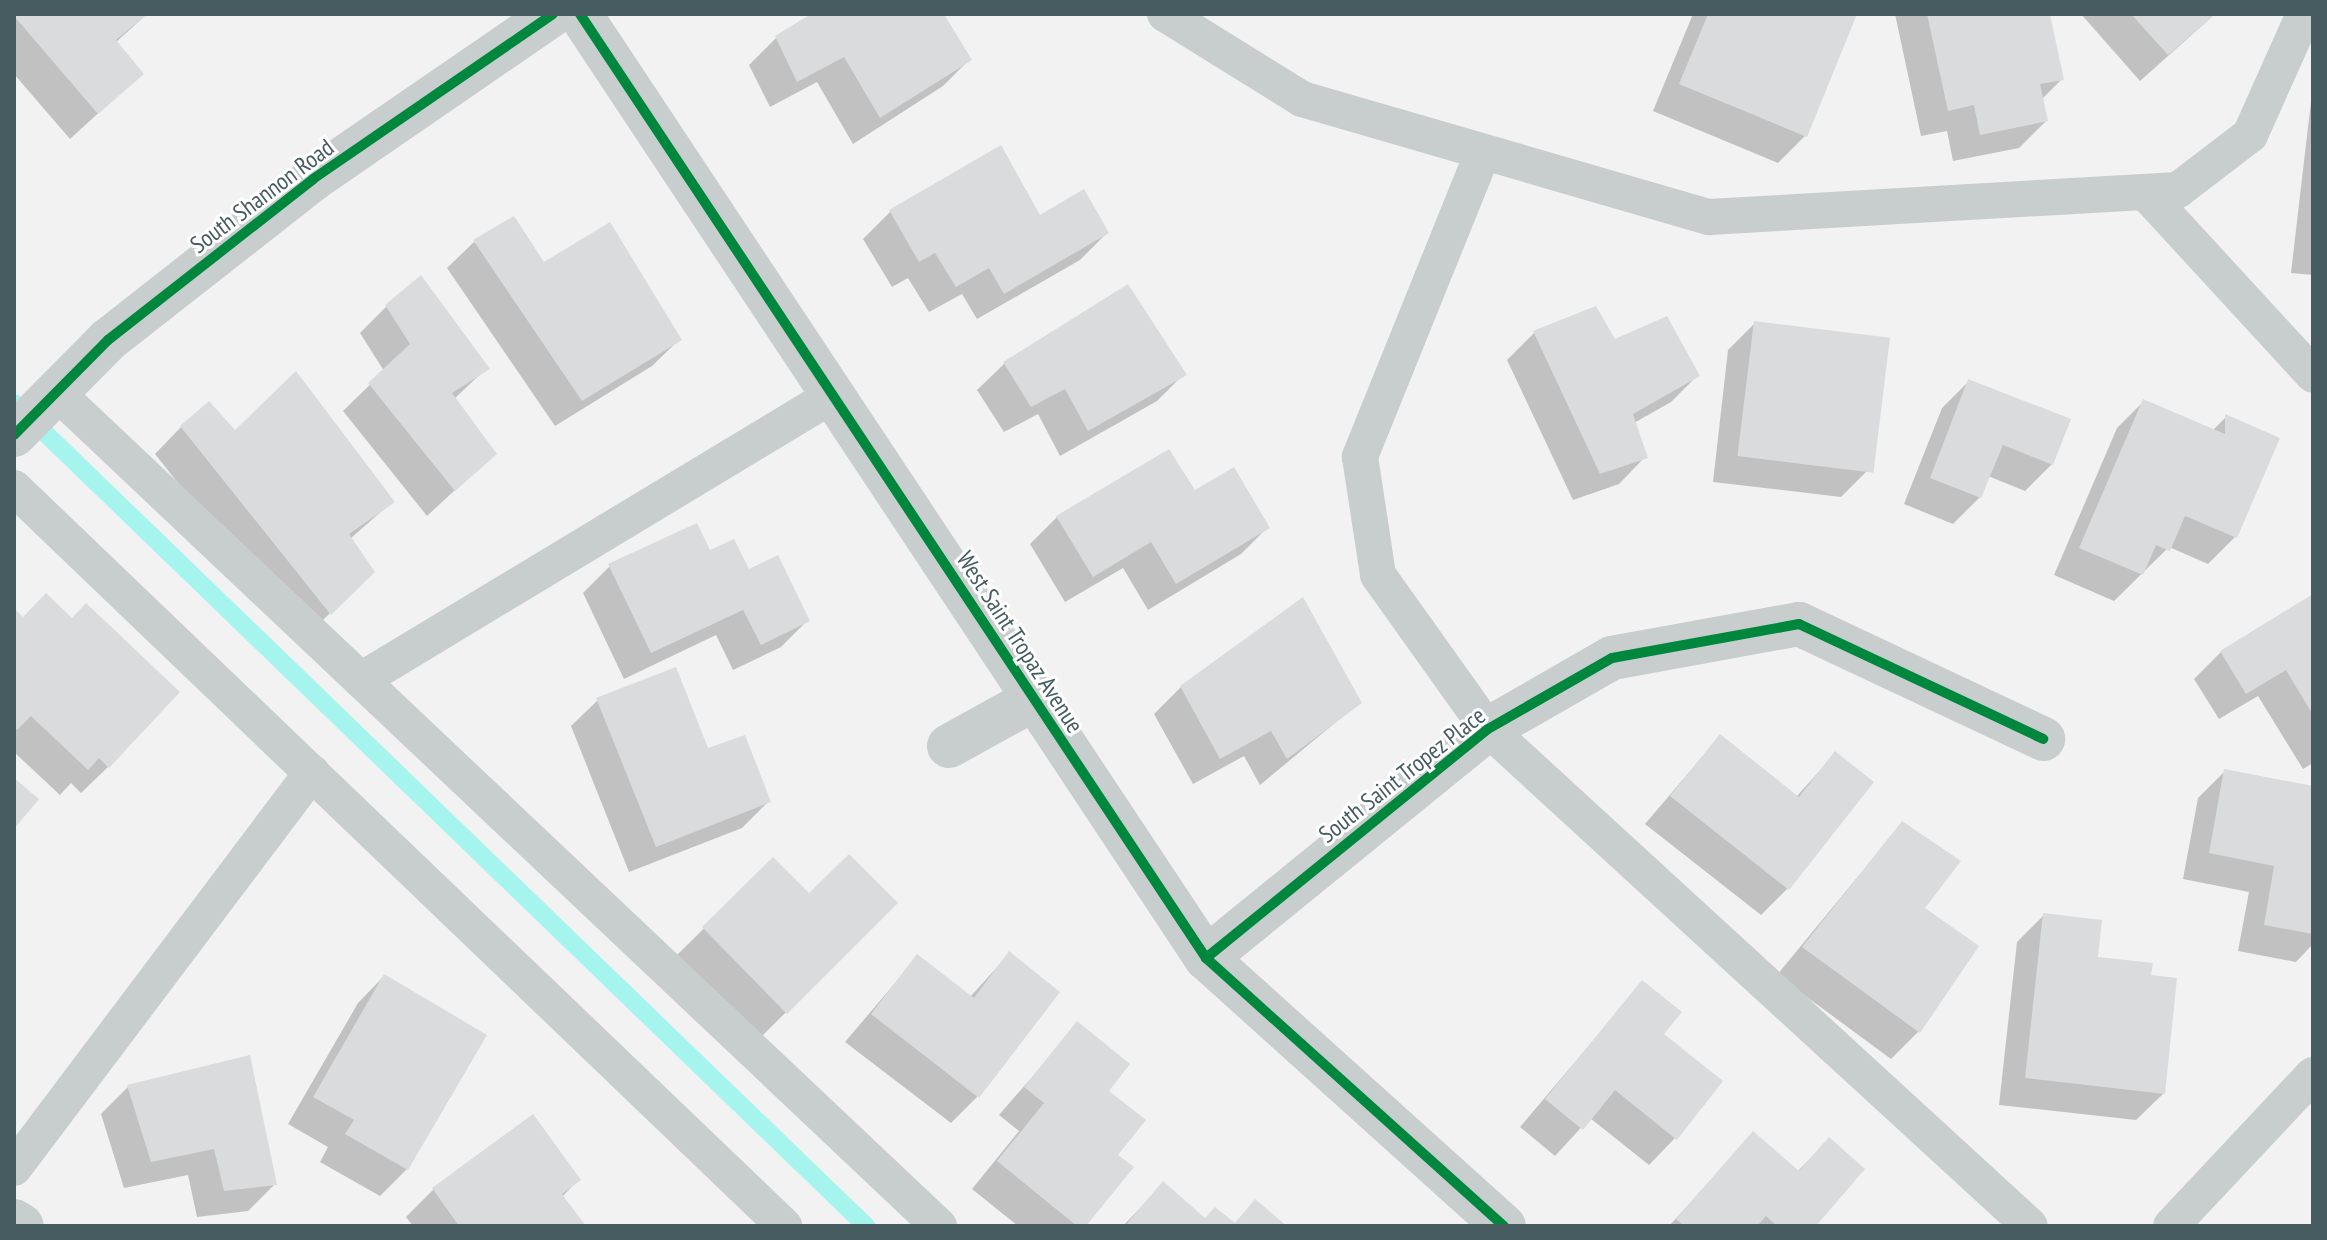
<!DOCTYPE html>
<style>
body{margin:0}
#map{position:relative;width:2327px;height:1240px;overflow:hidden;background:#f2f2f2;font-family:"PT Sans Narrow",sans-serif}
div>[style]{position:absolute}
.shadow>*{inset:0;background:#0003}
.stream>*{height:18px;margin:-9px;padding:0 9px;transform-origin:9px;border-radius:9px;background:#a6f4ee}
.building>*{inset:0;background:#d9dbdc;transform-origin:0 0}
.lane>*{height:36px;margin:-18px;padding:0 18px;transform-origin:18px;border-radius:18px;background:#c8cdce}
.street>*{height:44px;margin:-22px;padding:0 22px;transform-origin:22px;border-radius:22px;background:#c8cdce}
.cycleway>*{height:10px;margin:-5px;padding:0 5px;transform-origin:5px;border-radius:5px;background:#00873e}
span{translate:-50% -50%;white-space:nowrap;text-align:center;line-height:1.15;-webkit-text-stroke:6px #fff;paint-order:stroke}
.street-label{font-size:24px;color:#475c61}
.frame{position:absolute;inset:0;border:16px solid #475c61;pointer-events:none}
</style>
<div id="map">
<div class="shadow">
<i style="clip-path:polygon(14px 14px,147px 14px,115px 43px,141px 74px,70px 139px,14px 74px)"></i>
<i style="clip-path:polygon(815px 14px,942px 14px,970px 59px,943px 86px,853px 144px,817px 82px,770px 107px,749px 65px,776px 38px)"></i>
<i style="clip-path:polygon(1693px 14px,1855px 14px,1805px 136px,1778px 163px,1653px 111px)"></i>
<i style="clip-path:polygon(1895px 14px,2048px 14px,2062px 79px,2041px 100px,2046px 121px,2019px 148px,1953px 161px,1947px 131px,1921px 136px)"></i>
<i style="clip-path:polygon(2081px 14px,2215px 14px,2140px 81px)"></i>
<i style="clip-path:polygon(2313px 84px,2313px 275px,2291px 273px)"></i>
<i style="clip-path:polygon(890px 212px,1040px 217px,1107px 233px,1080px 260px,977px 319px,962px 294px,929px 312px,908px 278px,892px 287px,863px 239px)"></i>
<i style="clip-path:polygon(474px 242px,679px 340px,652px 366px,555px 426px,447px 268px)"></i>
<i style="clip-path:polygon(1128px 287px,1184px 374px,1157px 401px,1060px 456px,1038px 414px,1004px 432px,977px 390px,1004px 364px)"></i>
<i style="clip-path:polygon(387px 306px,487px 368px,454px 399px,495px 453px,427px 516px,343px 411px,384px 371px,360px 333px)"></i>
<i style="clip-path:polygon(1755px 323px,1868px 470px,1841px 497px,1713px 482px,1728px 350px)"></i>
<i style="clip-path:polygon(1534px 333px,1614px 342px,1698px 375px,1671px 402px,1634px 423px,1645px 457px,1619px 484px,1573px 500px,1507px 360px)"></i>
<i style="clip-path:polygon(1969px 381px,2052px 464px,2025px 491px,1988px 476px,1980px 497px,1953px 524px,1904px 504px,1942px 408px)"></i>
<i style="clip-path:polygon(2144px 401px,2212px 431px,2226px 417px,2278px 439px,2235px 537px,2208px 564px,2169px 547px,2114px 601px,2054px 575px,2117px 428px)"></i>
<i style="clip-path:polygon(181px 427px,234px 433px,392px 502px,350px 539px,372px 571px,303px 640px,155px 454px)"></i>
<i style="clip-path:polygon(1194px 493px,1268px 527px,1241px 554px,1148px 610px,1123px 568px,1065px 602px,1030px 544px,1057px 517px)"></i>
<i style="clip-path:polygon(709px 553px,748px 572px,808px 620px,781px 647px,733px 670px,716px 635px,624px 679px,583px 593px,610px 566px)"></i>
<i style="clip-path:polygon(2313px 596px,2313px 763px,2303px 769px,2258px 696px,2219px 719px,2194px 679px,2221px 652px)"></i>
<i style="clip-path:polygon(14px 611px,108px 767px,81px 793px,71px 783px,60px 795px,14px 752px)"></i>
<i style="clip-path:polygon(1181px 687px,1359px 703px,1260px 785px,1244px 756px,1193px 784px,1154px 714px)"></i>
<i style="clip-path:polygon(598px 700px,707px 751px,769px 801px,742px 828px,629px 872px,571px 726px)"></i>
<i style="clip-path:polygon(1720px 736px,1796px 797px,1835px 754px,1787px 889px,1761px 915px,1645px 824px)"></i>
<i style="clip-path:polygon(2225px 771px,2313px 788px,2313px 944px,2296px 962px,2238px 951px,2249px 892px,2183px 879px,2198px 798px)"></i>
<i style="clip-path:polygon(1902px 823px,1923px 909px,1977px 946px,1918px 1032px,1891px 1059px,1777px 975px)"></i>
<i style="clip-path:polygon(773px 860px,809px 896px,896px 903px,759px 1039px,677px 955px)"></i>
<i style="clip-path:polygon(2044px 915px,2096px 959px,2149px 977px,2163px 1094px,2136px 1120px,1999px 1105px,2017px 942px)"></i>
<i style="clip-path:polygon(1009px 954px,977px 1097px,951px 1123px,845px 1042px,918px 956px,970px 997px)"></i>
<i style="clip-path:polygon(384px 976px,407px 1169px,380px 1196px,320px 1162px,328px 1147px,288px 1124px,358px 1003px)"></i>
<i style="clip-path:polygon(1642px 983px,1661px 1035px,1675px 1138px,1649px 1165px,1590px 1118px,1555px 1156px,1520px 1127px)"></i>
<i style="clip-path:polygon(1078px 1024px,1106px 1091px,1116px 1155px,1083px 1226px,1018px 1226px,972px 1189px,1019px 1131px,999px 1115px)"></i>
<i style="clip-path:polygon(128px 1087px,275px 1184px,248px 1211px,197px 1217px,188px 1175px,124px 1188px,101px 1114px)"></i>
<i style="clip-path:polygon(532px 1117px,578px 1180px,562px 1197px,584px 1226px,413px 1226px,406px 1217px,433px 1190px)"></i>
<i style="clip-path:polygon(1753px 1134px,1797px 1172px,1829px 1139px,1813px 1226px,1669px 1226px)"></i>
<i style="clip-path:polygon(1163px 1184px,1205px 1221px,1233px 1225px,1256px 1202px,1283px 1226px,1123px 1226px)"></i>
</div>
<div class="stream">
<i style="left:14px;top:403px;width:1185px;rotate:44.01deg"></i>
</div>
<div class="building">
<i style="clip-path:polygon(147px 14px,116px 40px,144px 74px,98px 114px,14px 16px)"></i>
<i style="clip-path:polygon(811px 14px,944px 14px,972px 60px,880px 118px,844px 57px,797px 82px,775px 36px)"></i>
<i style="clip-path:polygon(1708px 14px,1857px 14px,1807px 137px,1679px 84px)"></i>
<i style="clip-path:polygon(1927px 14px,2050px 14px,2064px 80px,2040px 84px,2048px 121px,1980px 135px,1974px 105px,1948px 111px)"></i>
<i style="clip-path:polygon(2131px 14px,2215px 14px,2168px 55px)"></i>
<i style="clip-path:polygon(1001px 145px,1040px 215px,1084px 189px,1109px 233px,1004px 294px,989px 268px,956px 287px,935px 253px,919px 262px,889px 210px)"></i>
<i style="clip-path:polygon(514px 216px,544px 262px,610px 222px,682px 340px,582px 401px,473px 240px)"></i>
<i style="clip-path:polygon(421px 275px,490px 369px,452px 393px,497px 454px,455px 491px,368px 383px,410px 344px,385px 305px)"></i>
<i style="clip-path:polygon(1128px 284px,1187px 375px,1088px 431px,1065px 389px,1031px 407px,1003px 362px)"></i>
<i style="clip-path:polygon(1596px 306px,1615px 339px,1667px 316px,1700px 376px,1633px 414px,1648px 458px,1600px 474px,1533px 331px)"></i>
<i style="left:1754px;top:321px;width:137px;height:136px;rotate:7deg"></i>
<i style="clip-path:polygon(296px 371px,395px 502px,349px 534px,375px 572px,331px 615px,180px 426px,209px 401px,235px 430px)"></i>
<i style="clip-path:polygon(1968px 379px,2071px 419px,2053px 465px,2003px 445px,1981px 498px,1930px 478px)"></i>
<i style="clip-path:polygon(2143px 399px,2225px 434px,2225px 414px,2280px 438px,2237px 538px,2185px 516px,2170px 551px,2156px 545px,2143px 575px,2079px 548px)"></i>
<i style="clip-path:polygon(1169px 449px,1195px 490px,1234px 467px,1270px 528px,1176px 584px,1151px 542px,1093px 577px,1056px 516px)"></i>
<i style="clip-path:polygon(697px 523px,710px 550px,734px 539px,749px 569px,778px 555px,810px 621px,761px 645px,743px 610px,651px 653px,608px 564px)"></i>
<i style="clip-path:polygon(46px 593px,72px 618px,86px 603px,180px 692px,109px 768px,99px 758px,88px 770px,31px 716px,17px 730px,14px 727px,14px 608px,23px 617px)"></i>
<i style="clip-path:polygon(2313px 594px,2313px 715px,2286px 670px,2246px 694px,2220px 651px)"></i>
<i style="clip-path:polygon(1303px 597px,1362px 703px,1287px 759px,1271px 731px,1220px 759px,1180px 686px)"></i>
<i style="clip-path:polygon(676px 667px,708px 748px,745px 735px,771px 802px,656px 847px,596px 698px)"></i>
<i style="clip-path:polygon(1720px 734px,1799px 797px,1835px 751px,1874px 782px,1789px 890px,1670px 796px)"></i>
<i style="clip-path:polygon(2224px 769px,2313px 786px,2313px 934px,2264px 925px,2274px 866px,2209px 853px)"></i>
<i style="clip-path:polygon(14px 778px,39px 799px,14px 829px)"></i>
<i style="clip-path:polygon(1902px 821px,1961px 861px,1925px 908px,1979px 946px,1920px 1033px,1802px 947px)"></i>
<i style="clip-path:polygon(849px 854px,898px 903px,787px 1014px,702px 927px,773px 857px,809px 893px)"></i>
<i style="clip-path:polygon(2043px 913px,2102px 920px,2098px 957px,2153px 963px,2151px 975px,2177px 978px,2165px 1094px,2025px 1078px)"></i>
<i style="clip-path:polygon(1009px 951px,1060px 992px,979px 1098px,871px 1014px,917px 954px,974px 998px)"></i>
<i style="clip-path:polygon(384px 974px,487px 1035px,408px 1170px,345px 1134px,354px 1120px,313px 1097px)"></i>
<i style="clip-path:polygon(1642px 980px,1682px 1012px,1664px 1034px,1723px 1081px,1677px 1140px,1615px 1090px,1583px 1130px,1545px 1099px)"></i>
<i style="clip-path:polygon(1077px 1021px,1130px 1064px,1109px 1091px,1146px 1120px,1118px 1155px,1134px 1167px,1086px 1226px,1077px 1226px,997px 1161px,1044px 1103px,1024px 1087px)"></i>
<i style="clip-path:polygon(250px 1055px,277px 1185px,224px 1191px,214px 1149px,151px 1162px,127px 1085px)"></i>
<i style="clip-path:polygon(533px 1114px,581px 1180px,562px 1194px,586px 1226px,459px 1226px,432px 1188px)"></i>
<i style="clip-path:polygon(1753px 1131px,1799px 1171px,1829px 1137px,1865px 1169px,1816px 1226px,1777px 1226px,1766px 1216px,1757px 1226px,1684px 1226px,1676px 1219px)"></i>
<i style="clip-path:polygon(1163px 1181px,1205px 1218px,1215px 1207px,1235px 1223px,1255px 1199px,1287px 1226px,1125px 1226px)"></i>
</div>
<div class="lane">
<i style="left:1165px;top:14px;width:161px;rotate:31.8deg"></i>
<i style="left:1302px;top:99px;width:424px;rotate:16.2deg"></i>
<i style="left:1709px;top:217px;width:470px;rotate:-3.3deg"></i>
<i style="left:2178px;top:190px;width:91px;rotate:-37.4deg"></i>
<i style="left:2250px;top:135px;width:133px;rotate:-65.9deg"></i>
<i style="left:1483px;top:152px;width:329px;rotate:112deg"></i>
<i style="left:1360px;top:457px;width:119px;rotate:81.3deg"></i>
<i style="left:1378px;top:575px;width:189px;rotate:54.5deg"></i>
<i style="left:1488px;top:729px;width:735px;rotate:42.52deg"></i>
<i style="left:2145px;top:192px;width:248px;rotate:47.4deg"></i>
<i style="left:56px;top:392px;width:1215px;rotate:43.37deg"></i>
<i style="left:14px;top:488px;width:1067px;rotate:43.78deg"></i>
<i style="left:361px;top:680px;width:551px;rotate:-31.12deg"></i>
<i style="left:14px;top:1168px;width:495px;rotate:-53deg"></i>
<i style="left:2171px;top:1226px;width:207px;rotate:-46.8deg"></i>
</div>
<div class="street">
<i style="left:580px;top:14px;width:1133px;rotate:56.45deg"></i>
<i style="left:1206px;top:958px;width:401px;rotate:42deg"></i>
<i style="left:14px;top:435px;width:134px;rotate:-45.3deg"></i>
<i style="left:108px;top:340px;width:261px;rotate:-38.1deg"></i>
<i style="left:313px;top:179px;width:291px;rotate:-34.5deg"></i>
<i style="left:949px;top:746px;width:97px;rotate:-28.9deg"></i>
<i style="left:1206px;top:958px;width:363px;rotate:-39.1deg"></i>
<i style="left:1488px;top:729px;width:143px;rotate:-29.8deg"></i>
<i style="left:1612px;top:658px;width:190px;rotate:-10.3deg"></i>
<i style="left:1799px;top:624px;width:270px;rotate:25.2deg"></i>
<i style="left:14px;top:1221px;width:9px;rotate:32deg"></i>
</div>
<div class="cycleway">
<i style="left:580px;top:14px;width:1133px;rotate:56.45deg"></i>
<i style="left:1206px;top:958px;width:401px;rotate:42deg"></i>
<i style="left:14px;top:435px;width:134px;rotate:-45.3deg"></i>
<i style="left:108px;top:340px;width:261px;rotate:-38.1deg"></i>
<i style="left:313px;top:179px;width:291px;rotate:-34.5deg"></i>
<i style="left:1206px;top:958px;width:363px;rotate:-39.1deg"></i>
<i style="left:1488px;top:729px;width:143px;rotate:-29.8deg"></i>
<i style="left:1612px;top:658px;width:190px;rotate:-10.3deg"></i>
<i style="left:1799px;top:624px;width:270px;rotate:25.2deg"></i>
</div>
<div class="street-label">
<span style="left:262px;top:196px;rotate:-37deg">South Shannon Road</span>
<span style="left:1020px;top:642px;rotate:57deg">West Saint Tropaz Avenue</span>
<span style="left:1402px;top:775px;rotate:-38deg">South Saint Tropez Place</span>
</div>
<div class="frame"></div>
</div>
